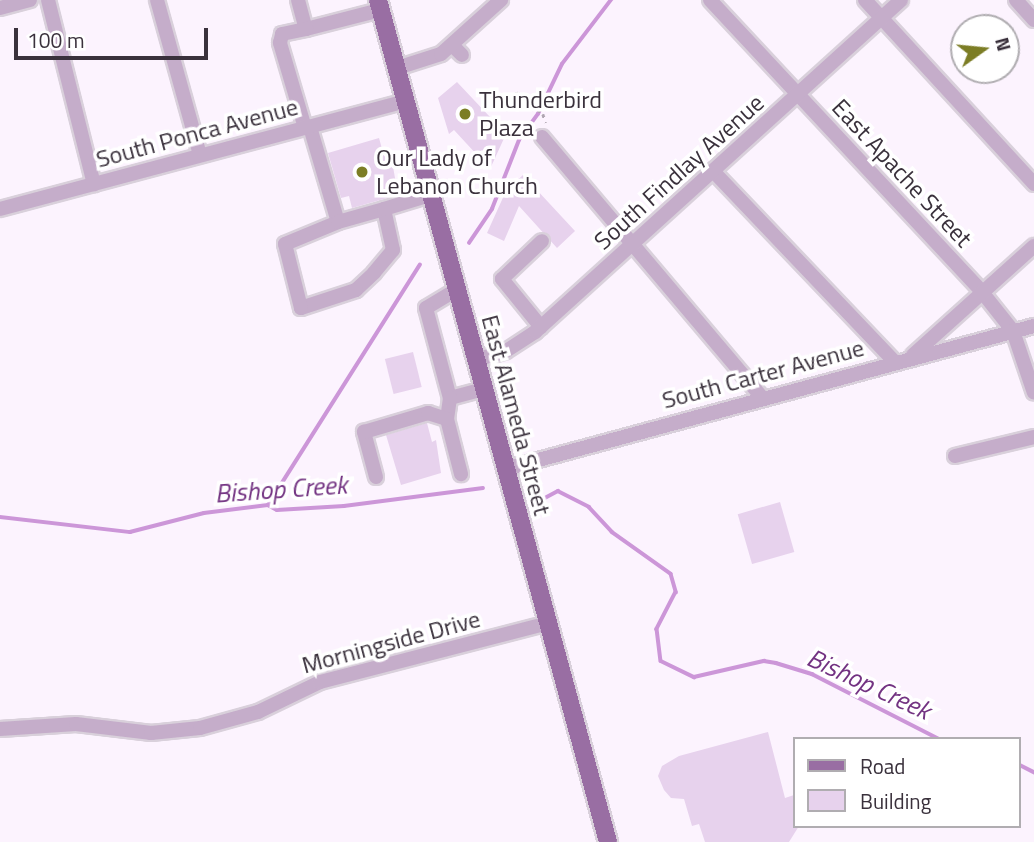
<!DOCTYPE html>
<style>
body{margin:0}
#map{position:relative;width:1034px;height:842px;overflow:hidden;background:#fcf3fe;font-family:"Titillium Web",sans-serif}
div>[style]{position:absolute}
.stream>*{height:3.5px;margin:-1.75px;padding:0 1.75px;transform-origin:1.75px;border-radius:1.75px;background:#cc96d8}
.building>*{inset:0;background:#e7d2ed;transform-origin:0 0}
.path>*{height:2.5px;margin-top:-1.25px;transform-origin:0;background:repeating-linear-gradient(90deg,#afa6b1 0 3.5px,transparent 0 8.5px)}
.roads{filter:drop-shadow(2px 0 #d9d0db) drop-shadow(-2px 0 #d9d0db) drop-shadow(0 2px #d9d0db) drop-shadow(0 -2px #d9d0db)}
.minor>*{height:14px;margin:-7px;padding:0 7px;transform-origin:7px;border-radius:7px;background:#c5adca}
.major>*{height:18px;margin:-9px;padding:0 9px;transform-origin:9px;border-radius:9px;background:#996ea3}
.dots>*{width:19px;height:19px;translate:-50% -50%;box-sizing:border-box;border:4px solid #fff;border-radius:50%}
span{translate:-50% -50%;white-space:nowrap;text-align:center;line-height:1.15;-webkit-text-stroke:7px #fff;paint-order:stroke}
.poi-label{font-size:24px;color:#3a313c}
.left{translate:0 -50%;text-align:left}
.street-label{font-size:24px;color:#3a313c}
.water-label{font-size:26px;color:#733382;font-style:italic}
.legend{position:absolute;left:793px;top:737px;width:228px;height:91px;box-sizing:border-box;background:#fff;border:2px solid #b0adb1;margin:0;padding:9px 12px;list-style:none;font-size:21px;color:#3a313c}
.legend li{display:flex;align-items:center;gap:14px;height:35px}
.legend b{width:35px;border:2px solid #b0adb1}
.north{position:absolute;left:950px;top:14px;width:70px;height:70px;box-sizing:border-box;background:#fff;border:2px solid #b0adb1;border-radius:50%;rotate:75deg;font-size:19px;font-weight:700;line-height:28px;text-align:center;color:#3a313c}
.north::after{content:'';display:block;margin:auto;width:24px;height:32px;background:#7c7d25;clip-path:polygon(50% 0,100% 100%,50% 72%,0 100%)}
.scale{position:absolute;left:14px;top:28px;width:194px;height:32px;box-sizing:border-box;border:4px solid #3a313c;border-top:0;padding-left:9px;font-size:21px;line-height:24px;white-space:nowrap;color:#3a313c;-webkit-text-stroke:5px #fff;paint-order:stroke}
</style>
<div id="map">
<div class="stream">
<i style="left:469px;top:243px;width:41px;rotate:-55.9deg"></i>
<i style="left:492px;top:209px;width:74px;rotate:-68.6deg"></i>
<i style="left:519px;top:140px;width:32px;rotate:-54deg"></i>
<i style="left:538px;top:114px;width:55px;rotate:-64.4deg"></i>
<i style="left:562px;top:64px;width:81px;rotate:-52.6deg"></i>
<i style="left:543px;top:499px;width:17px;rotate:-28deg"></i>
<i style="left:558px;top:491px;width:35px;rotate:27deg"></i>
<i style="left:589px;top:507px;width:34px;rotate:47deg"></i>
<i style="left:612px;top:532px;width:72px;rotate:35.4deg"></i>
<i style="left:671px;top:574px;width:19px;rotate:74deg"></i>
<i style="left:676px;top:592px;width:42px;rotate:117.2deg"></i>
<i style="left:657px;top:629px;width:32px;rotate:83deg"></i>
<i style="left:661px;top:661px;width:37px;rotate:26deg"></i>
<i style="left:694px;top:677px;width:72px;rotate:-12.9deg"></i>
<i style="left:764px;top:661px;width:12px;rotate:9deg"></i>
<i style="left:776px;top:663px;width:38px;rotate:17deg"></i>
<i style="left:812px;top:674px;width:143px;rotate:27.1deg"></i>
<i style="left:268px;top:505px;width:284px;rotate:-57.7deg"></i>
<i style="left:0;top:517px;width:131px;rotate:6.6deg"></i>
<i style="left:130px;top:532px;width:76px;rotate:-14.4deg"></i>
<i style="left:204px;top:513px;width:64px;rotate:-7.1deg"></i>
<i style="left:268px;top:505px;width:10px;rotate:29deg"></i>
<i style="left:277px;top:510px;width:67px;rotate:-3.4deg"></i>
<i style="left:344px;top:506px;width:140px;rotate:-7.4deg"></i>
<i style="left:1018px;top:764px;width:18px;rotate:27deg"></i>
</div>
<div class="building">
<i style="clip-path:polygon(457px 82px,506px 134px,490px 169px,454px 130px,449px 134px,438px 98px)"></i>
<i style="clip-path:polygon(379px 138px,384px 156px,392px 161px,398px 195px,352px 208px,349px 196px,341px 198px,328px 153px)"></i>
<i style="clip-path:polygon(523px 175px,575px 231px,557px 248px,519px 206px,504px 241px,487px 233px,506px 191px)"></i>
<i style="left:413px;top:352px;width:36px;height:29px;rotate:76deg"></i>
<i style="clip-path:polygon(427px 423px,432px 442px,436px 440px,441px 473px,401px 485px,386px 435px)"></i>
<i style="left:780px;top:502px;width:52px;height:44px;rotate:74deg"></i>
<i style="clip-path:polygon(768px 732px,785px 798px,794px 795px,794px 826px,799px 826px,789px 842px,705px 842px,699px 824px,692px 826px,684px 799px,671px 798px,664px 790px,658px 776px,662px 766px,679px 756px)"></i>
</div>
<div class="path">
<i style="left:499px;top:98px;width:20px;rotate:-15deg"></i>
<i style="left:518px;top:93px;width:33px;rotate:40deg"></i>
<i style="left:543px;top:114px;width:9px;rotate:72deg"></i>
</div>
<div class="roads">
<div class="minor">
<i style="left:48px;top:0;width:190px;rotate:76deg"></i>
<i style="left:157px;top:0;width:161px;rotate:74.5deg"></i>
<i style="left:298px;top:0;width:30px;rotate:75deg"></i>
<i style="left:306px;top:29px;width:76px;rotate:-14.4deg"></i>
<i style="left:710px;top:0;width:399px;rotate:47deg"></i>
<i style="left:982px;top:292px;width:50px;rotate:51.5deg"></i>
<i style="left:1013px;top:331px;width:65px;rotate:71.3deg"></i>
<i style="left:865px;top:0;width:250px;rotate:47.4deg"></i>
<i style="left:1016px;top:0;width:27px;rotate:48deg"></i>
<i style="left:0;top:8px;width:31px;rotate:-15deg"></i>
<i style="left:452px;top:45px;width:14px;rotate:45deg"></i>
<i style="left:397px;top:68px;width:46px;rotate:-17.7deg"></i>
<i style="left:441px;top:54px;width:81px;rotate:-42deg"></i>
<i style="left:310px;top:127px;width:99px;rotate:73.6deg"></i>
<i style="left:305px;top:128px;width:89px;rotate:-106.4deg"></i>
<i style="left:280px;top:43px;width:9px;rotate:-77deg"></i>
<i style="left:282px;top:34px;width:25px;rotate:-12deg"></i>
<i style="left:542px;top:137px;width:341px;rotate:49.8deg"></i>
<i style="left:713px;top:171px;width:262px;rotate:46.4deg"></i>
<i style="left:0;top:209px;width:419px;rotate:-14.9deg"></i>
<i style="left:384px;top:209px;width:42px;rotate:77.6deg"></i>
<i style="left:393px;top:250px;width:30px;rotate:130deg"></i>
<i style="left:374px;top:273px;width:25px;rotate:137deg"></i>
<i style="left:356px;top:290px;width:58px;rotate:161.9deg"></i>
<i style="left:301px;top:308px;width:66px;rotate:-104deg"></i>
<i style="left:285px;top:244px;width:57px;rotate:-22.5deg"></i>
<i style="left:338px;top:222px;width:48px;rotate:-15.8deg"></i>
<i style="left:384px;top:209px;width:48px;rotate:-16.9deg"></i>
<i style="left:456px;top:290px;width:35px;rotate:149deg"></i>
<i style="left:426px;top:308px;width:93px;rotate:75.1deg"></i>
<i style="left:450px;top:398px;width:34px;rotate:-15deg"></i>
<i style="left:541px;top:327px;width:62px;rotate:-129.1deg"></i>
<i style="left:502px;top:279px;width:55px;rotate:-43.5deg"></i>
<i style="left:913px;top:355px;width:163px;rotate:-42deg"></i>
<i style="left:475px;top:360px;width:32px;rotate:-16deg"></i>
<i style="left:506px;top:351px;width:35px;rotate:-33deg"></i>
<i style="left:535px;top:332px;width:494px;rotate:-42.2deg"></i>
<i style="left:450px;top:398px;width:21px;rotate:98deg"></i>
<i style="left:447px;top:419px;width:57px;rotate:75.7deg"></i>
<i style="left:955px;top:456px;width:81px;rotate:-13.5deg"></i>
<i style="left:505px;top:469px;width:548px;rotate:-15.13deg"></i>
<i style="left:376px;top:477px;width:47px;rotate:-104.9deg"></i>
<i style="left:364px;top:432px;width:67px;rotate:-16.5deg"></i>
<i style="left:428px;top:413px;width:20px;rotate:18deg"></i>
<i style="left:0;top:729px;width:76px;rotate:-3.8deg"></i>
<i style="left:76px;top:724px;width:76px;rotate:6.8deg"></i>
<i style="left:151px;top:733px;width:49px;rotate:-5.8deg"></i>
<i style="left:200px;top:728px;width:60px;rotate:-15.4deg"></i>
<i style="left:258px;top:712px;width:69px;rotate:-25.8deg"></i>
<i style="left:320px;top:682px;width:236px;rotate:-14.5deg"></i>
</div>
<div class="major">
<i style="left:378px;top:0;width:873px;rotate:74.72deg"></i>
</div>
</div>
<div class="dots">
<i style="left:465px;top:114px;background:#7c7d25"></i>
<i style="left:362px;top:172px;background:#7c7d25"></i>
</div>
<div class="poi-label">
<span class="left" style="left:479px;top:114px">Thunderbird<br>Plaza</span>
<span class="left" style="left:376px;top:172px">Our Lady of<br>Lebanon Church</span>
</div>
<div class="street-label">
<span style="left:197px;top:133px;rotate:-15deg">South Ponca Avenue</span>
<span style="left:679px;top:172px;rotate:-42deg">South Findlay Avenue</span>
<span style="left:902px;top:173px;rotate:47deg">East Apache Street</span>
<span style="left:763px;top:374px;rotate:-15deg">South Carter Avenue</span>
<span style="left:516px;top:415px;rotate:75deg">East Alameda Street</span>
<span style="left:391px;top:642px;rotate:-15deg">Morningside Drive</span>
</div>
<div class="water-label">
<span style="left:281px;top:489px;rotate:-4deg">Bishop Creek</span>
<span style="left:869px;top:684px;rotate:25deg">Bishop Creek</span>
</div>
<ul class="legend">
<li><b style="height:9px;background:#996ea3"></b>Road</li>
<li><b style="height:19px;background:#e7d2ed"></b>Building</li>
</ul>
<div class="north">N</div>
<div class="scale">100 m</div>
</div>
